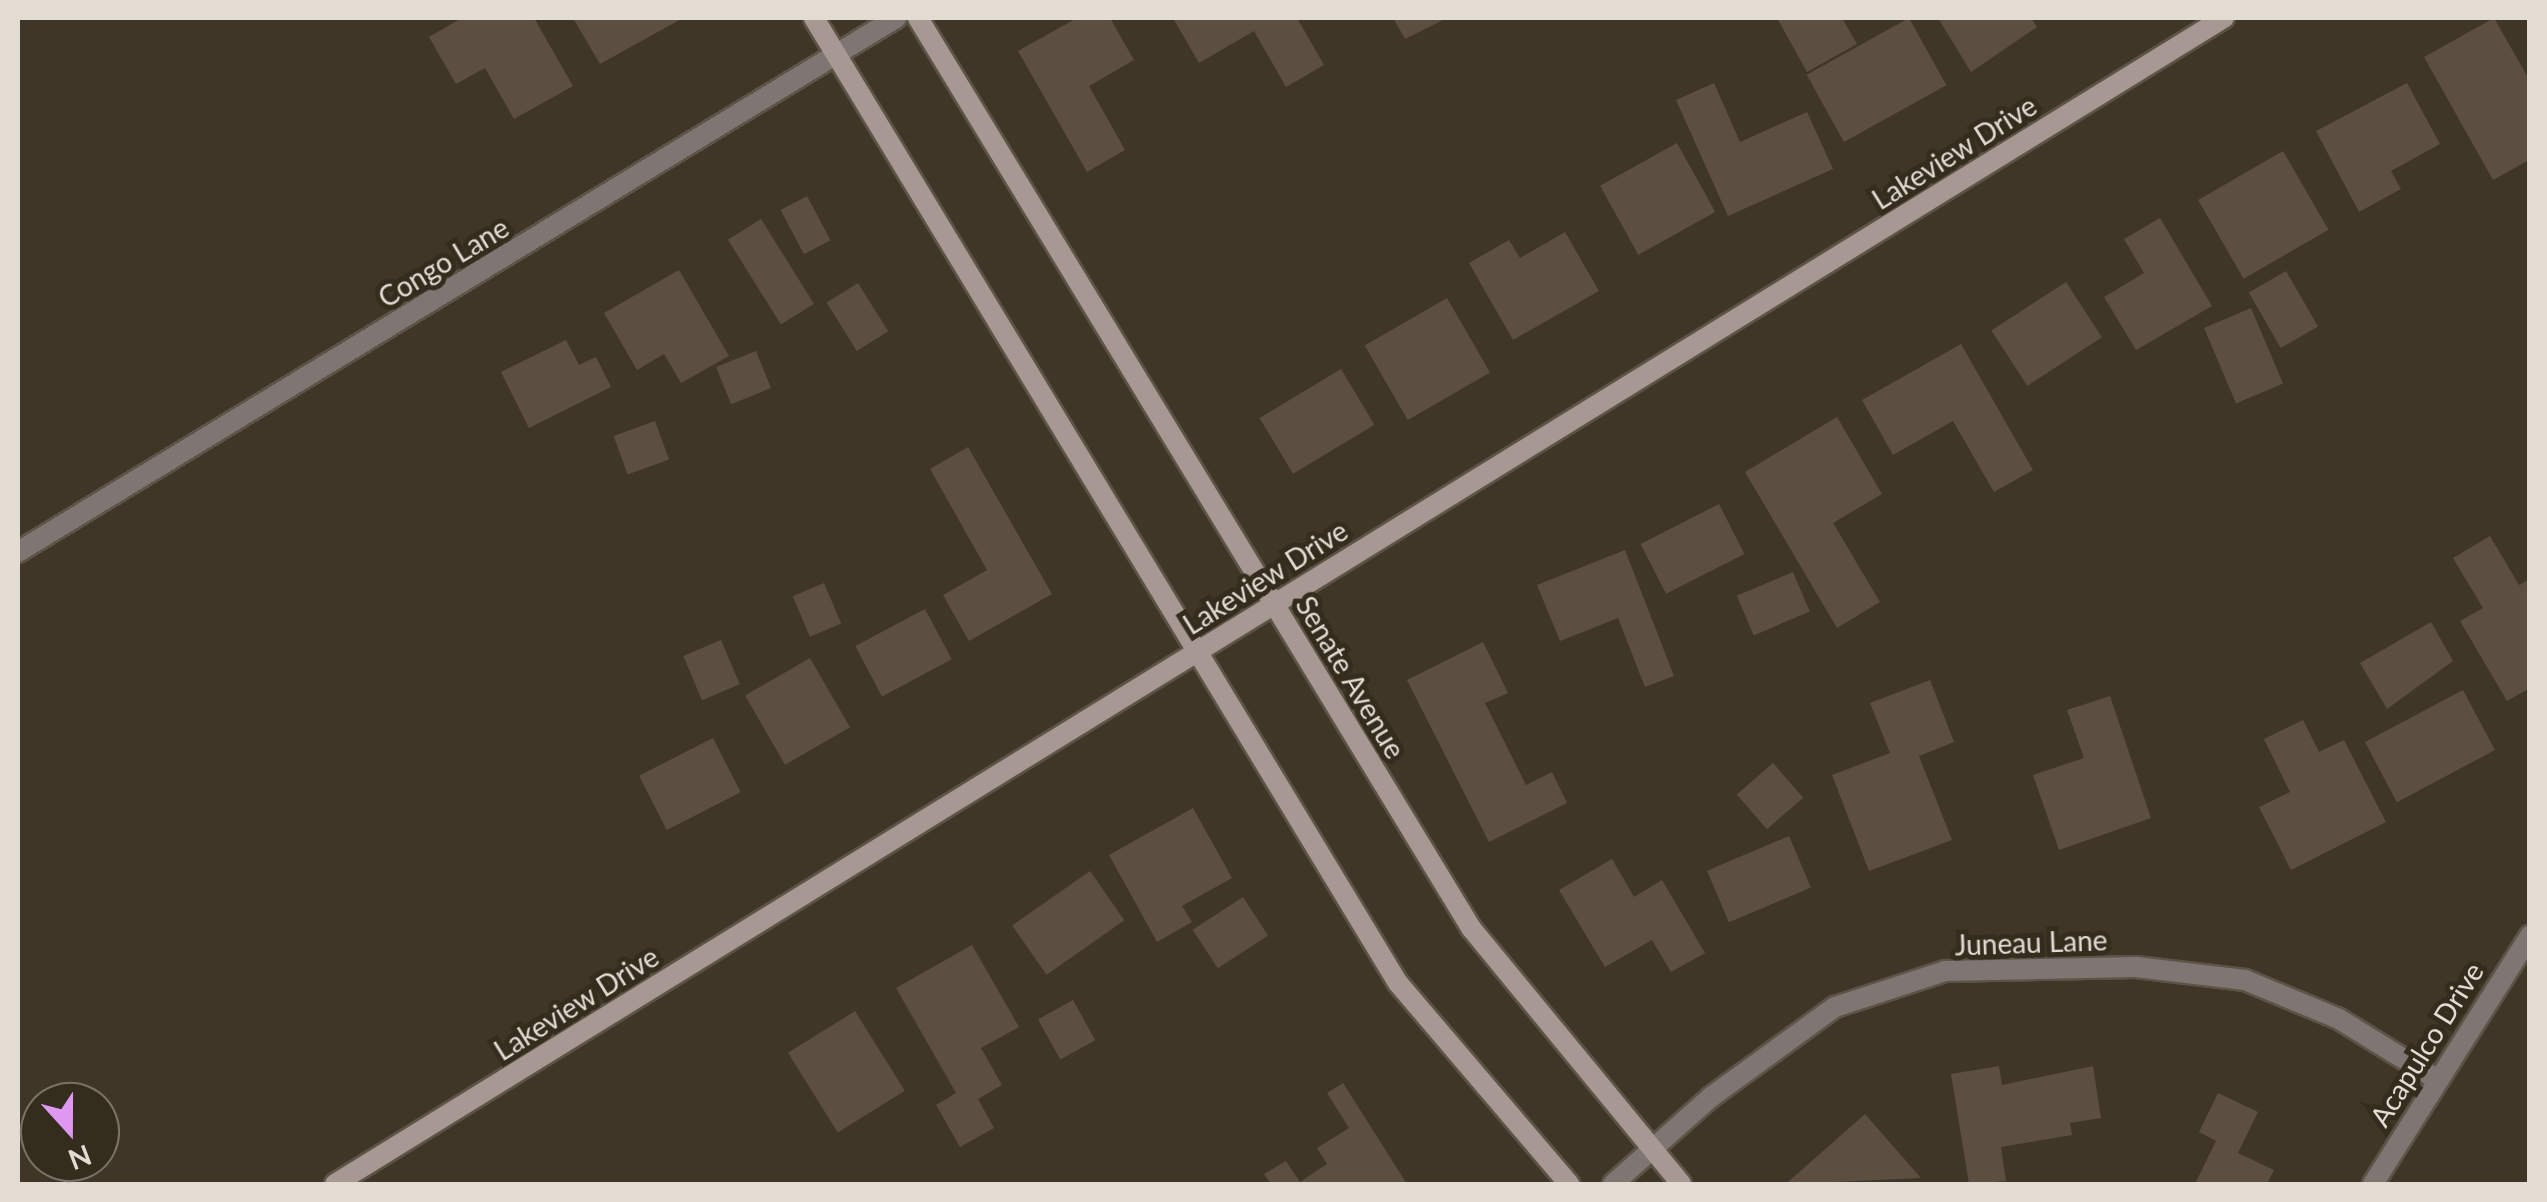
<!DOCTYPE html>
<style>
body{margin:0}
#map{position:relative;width:2547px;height:1202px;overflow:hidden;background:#3f3627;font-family:Lato,sans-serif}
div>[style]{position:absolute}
.building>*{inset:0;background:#5c4f42;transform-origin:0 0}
.roads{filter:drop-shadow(2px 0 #5c5446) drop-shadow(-2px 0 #5c5446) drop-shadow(0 2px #5c5446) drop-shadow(0 -2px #5c5446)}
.street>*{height:20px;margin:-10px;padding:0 10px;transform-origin:10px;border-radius:10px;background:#7f7573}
.secondary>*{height:20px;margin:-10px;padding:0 10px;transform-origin:10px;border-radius:10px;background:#a79893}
span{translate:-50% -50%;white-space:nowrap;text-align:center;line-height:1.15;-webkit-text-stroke:10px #342c1d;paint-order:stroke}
.street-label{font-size:28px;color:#e2dcd3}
.frame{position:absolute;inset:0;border:20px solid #e2dcd3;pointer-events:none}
.north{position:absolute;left:20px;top:1082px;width:100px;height:100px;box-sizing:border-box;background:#342c1d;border:2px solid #7a7266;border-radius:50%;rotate:159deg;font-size:28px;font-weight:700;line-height:40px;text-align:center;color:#e2dcd3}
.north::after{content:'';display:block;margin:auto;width:35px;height:45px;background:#de98f2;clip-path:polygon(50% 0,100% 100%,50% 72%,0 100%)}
</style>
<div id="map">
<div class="building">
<i style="clip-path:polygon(462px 18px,534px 18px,573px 86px,514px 119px,485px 68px,456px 84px,429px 37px)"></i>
<i style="clip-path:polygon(573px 18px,683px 18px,600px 64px)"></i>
<i style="clip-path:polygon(1077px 18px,1110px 18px,1134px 60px,1089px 86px,1125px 150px,1087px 172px,1018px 51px)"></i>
<i style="clip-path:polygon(1173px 18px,1297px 18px,1324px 65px,1286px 87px,1254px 31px,1199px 63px)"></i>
<i style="clip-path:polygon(1393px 18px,1447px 18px,1405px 39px)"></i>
<i style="clip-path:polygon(1777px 18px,1842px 18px,1857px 44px,1807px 72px)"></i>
<i style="left:1909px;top:18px;width:77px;height:117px;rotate:61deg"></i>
<i style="clip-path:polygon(1938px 18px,2031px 18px,2037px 27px,1971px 72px)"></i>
<i style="clip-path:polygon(2494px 18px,2530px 81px,2530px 148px,2529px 160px,2493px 180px,2424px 57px)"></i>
<i style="clip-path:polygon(1714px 83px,1740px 142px,1807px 112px,1833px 169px,1728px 216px,1676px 100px)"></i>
<i style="clip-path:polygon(2407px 83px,2440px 144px,2391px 171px,2401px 189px,2359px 212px,2316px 131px)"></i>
<i style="left:1677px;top:143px;width:79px;height:88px;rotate:61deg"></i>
<i style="left:2283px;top:151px;width:91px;height:98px;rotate:60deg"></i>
<i style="left:807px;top:196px;width:50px;height:30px;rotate:62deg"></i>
<i style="clip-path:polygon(2160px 218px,2212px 306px,2136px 350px,2104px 297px,2144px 273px,2124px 239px)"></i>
<i style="left:761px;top:219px;width:100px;height:39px;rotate:58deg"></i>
<i style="clip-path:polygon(1565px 232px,1599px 291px,1513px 340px,1469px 263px,1509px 240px,1520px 258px)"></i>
<i style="clip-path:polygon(679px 270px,729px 356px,681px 383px,664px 354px,637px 370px,604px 313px)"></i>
<i style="left:2286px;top:271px;width:64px;height:43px;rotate:60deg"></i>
<i style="left:2066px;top:282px;width:66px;height:89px;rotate:57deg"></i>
<i style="left:858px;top:283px;width:57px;height:37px;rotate:58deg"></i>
<i style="left:1447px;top:298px;width:86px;height:95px;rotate:60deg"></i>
<i style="left:2251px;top:308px;width:82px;height:51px;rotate:67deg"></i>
<i style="clip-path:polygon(566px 340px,579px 365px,596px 357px,611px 387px,529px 428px,501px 372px)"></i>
<i style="clip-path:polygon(1961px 344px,2033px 470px,1994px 492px,1953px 421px,1893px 455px,1862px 400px)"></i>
<i style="left:756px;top:351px;width:40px;height:43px;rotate:68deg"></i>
<i style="left:1341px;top:369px;width:65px;height:95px;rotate:59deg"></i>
<i style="clip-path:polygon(1837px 417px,1882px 494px,1833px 523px,1880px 602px,1837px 628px,1745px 472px)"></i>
<i style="left:655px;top:421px;width:41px;height:44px;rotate:70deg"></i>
<i style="clip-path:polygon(968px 447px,1052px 594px,969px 641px,943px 595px,987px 570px,930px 469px)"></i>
<i style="left:1719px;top:504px;width:56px;height:88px;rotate:63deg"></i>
<i style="clip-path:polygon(2490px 536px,2519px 585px,2530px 579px,2530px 688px,2507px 701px,2460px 621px,2483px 608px,2453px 558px)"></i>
<i style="clip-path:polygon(1625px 550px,1674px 676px,1645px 687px,1618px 618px,1560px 641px,1537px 585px)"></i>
<i style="left:1793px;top:572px;width:43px;height:61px;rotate:67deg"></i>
<i style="left:824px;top:583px;width:44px;height:34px;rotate:67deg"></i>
<i style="left:925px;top:609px;width:57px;height:79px;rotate:62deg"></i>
<i style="clip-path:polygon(2431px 622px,2453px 661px,2387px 709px,2360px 663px)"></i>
<i style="left:721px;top:640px;width:48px;height:41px;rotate:67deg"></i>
<i style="clip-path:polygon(1483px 642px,1508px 693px,1485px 703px,1526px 785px,1552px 772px,1567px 803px,1489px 842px,1407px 680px)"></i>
<i style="left:810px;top:658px;width:80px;height:75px;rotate:60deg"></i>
<i style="clip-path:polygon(1930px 680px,1954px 742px,1919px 756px,1952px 840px,1869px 871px,1832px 775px,1890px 753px,1870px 703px)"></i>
<i style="left:2463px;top:690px;width:68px;height:111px;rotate:62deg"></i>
<i style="clip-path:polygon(2110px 696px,2151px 818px,2059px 850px,2033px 775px,2084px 758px,2067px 710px)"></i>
<i style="clip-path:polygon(2303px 720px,2319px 752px,2344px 740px,2386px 822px,2291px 870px,2259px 807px,2290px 792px,2264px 739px)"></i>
<i style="left:713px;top:738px;width:61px;height:83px;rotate:63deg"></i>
<i style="left:1773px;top:763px;width:46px;height:48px;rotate:49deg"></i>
<i style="clip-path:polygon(1193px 808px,1232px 878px,1182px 906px,1192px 922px,1157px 942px,1109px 855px)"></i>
<i style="left:1789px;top:836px;width:56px;height:89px;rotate:67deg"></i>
<i style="clip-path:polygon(1612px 859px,1634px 897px,1662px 880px,1705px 953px,1671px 972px,1652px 940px,1605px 967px,1559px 890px)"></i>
<i style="left:1090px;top:871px;width:60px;height:95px;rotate:55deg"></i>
<i style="left:1243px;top:897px;width:46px;height:60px;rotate:57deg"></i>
<i style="clip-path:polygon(972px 945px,1019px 1027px,981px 1048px,1002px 1085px,978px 1099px,994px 1128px,960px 1147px,936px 1105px,956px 1093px,896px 988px)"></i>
<i style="left:1073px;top:1000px;width:46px;height:40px;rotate:61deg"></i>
<i style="left:855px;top:1011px;width:94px;height:79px;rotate:58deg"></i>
<i style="clip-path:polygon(1999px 1066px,2002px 1085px,2093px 1066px,2101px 1118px,2070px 1123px,2072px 1135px,2001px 1147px,2006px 1181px,1969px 1184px,1951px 1074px)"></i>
<i style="clip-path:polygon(1343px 1083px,1407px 1184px,1271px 1184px,1264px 1174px,1286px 1161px,1300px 1182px,1327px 1164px,1317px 1148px,1349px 1128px,1327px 1093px)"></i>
<i style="clip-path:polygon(2218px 1093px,2258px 1112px,2238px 1153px,2274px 1170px,2267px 1184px,2195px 1184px,2216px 1141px,2199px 1132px)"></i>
<i style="clip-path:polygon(1865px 1114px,1921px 1178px,1790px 1184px,1788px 1182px)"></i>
</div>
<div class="roads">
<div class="street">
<i style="left:18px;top:552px;width:1028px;rotate:-31.31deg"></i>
<i style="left:1613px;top:1184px;width:131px;rotate:-41.6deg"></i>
<i style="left:1711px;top:1097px;width:153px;rotate:-36deg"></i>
<i style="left:1835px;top:1007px;width:116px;rotate:-18.1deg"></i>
<i style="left:1945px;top:971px;width:191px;rotate:-1.2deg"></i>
<i style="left:2136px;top:967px;width:110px;rotate:6.8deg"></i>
<i style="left:2245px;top:980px;width:102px;rotate:22.5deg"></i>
<i style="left:2339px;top:1019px;width:110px;rotate:31.7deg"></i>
<i style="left:2373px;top:1184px;width:294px;rotate:-57.7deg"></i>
</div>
<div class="secondary">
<i style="left:814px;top:18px;width:1128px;rotate:58.82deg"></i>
<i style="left:1398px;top:983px;width:264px;rotate:49.6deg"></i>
<i style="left:918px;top:18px;width:1065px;rotate:58.71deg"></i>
<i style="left:1471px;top:928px;width:331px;rotate:50.6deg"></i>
<i style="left:335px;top:1184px;width:2220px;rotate:-31.69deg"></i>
</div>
</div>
<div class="street-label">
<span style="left:1954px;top:152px;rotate:-32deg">Lakeview Drive</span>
<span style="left:443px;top:262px;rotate:-31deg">Congo Lane</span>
<span style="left:1265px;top:577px;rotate:-32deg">Lakeview Drive</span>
<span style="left:1351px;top:677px;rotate:59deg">Senate Avenue</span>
<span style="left:2031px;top:942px;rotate:-2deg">Juneau Lane</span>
<span style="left:576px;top:1003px;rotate:-32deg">Lakeview Drive</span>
<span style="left:2426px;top:1044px;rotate:-58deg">Acapulco Drive</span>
</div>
<div class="frame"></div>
<div class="north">N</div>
</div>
